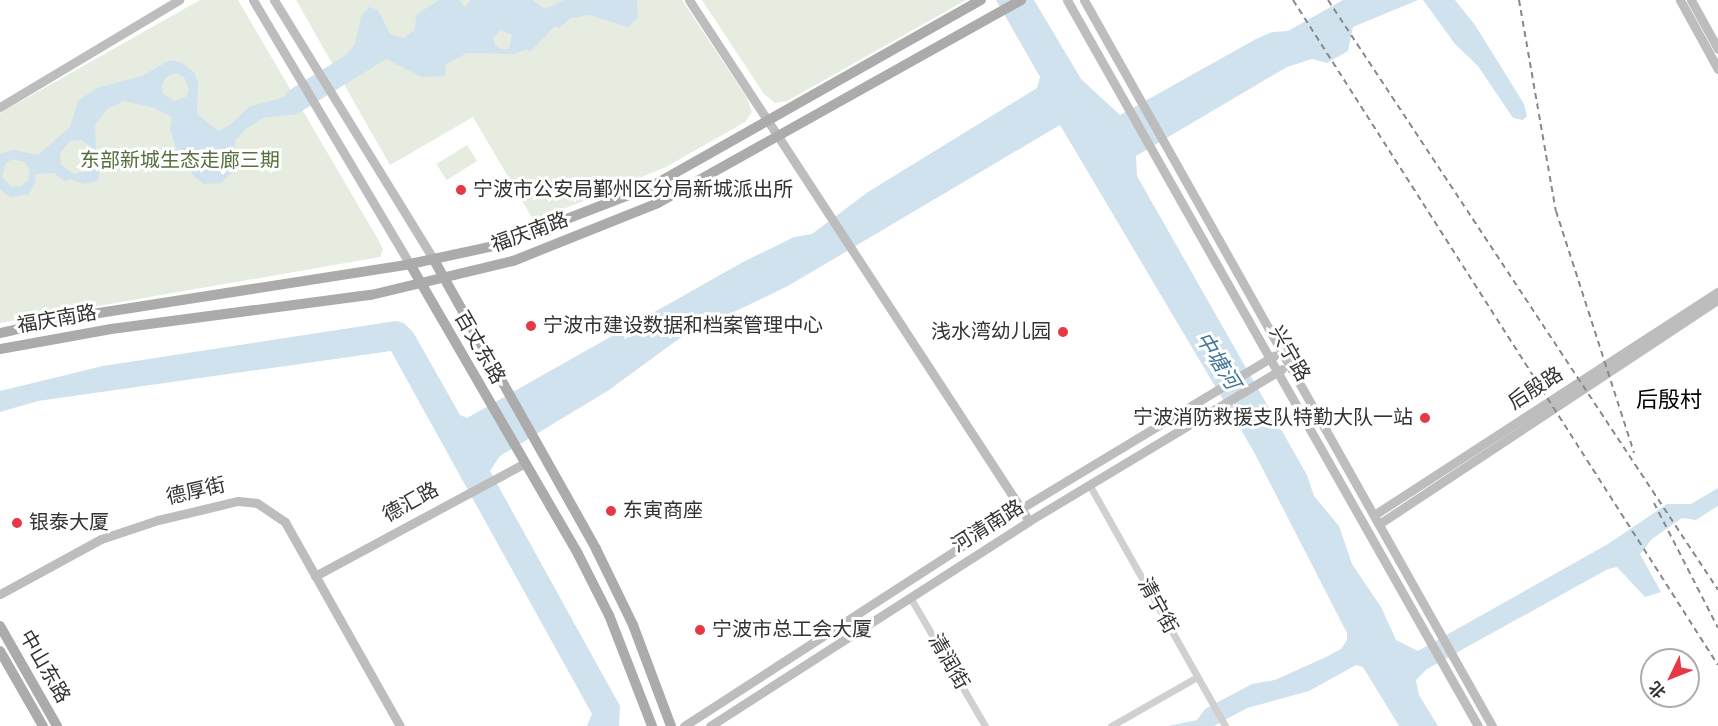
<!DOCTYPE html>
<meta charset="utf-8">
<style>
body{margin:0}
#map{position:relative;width:1718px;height:726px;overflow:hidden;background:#fff;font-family:"Sofia Sans Condensed","Noto Sans SC",sans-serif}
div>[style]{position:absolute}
.green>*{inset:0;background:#e6ecdf;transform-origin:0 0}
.water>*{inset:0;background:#cfe2ee}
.street>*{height:7px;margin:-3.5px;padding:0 3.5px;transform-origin:3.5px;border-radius:3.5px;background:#d0d0d0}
.secondary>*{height:9px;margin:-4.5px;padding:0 4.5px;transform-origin:4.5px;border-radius:4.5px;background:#bdbdbd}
.primary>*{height:10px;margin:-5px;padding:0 5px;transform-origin:5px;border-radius:5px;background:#ababab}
.rail>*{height:2px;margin-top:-1px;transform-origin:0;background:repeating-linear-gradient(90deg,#888 0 6px,transparent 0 10.5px)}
.dots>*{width:16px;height:16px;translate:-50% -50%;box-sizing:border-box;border:3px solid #fff;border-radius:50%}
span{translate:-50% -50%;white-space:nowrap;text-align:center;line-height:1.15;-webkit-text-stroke:6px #fff;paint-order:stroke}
.park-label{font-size:20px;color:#56703f}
.poi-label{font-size:20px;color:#333}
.left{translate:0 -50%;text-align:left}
.right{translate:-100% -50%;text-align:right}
.street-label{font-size:20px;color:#333}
.water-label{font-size:21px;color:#3f7597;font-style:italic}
.quarter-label{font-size:22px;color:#000}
.north{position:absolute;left:1640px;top:648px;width:60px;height:60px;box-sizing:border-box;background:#fff;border:2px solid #adadad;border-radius:50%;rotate:227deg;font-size:16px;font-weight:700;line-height:24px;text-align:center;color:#333}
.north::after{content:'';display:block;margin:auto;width:21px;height:27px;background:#e63946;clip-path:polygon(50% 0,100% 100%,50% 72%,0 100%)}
</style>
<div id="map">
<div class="green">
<i style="clip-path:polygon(200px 0,238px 0,379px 241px,383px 250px,380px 257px,0 323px,0 113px)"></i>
<i style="clip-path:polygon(296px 0,682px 0,747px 98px,752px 112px,745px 122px,666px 167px,534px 221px,473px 117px,390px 165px)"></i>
<i style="clip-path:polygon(702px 0,966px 0,787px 101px,775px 103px,764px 94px)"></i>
<i style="left:467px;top:145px;width:19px;height:36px;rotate:58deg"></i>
</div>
<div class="water">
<i style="clip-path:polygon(evenodd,439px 0,459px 0,465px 7px,471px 0,533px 0,545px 9px,564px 0,637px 0,638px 18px,628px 27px,590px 15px,571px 18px,559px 28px,555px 26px,530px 52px,527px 49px,514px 54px,467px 53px,446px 64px,445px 76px,422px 77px,386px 59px,297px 114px,263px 118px,246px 129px,235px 141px,233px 171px,221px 183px,203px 184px,193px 175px,183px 153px,177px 152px,170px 128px,172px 117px,155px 108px,124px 101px,107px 109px,95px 125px,96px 150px,103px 160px,98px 181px,84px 184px,69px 179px,66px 182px,54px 173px,35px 174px,36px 181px,29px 194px,11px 197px,0 190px,0 154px,13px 150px,38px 155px,70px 127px,78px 101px,97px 88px,142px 76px,170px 60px,182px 63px,194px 72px,198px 82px,197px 114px,218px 131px,230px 125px,249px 107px,284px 97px,288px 91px,346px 55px,355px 44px,361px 16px,369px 7px,378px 10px,390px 34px,403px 38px,414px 31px,417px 14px,439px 0,500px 30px,512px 35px,509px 49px,500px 49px,495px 45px,493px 38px,500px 30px,439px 0,175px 73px,184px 77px,189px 89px,186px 97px,174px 101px,163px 94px,162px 85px,166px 77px,175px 73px,439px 0,81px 140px,90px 146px,94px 161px,88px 171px,73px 174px,61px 164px,60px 153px,70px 141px,81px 140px,439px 0,12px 159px,25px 162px,30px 171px,28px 180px,21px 186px,12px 187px,2px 177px,5px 164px,12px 159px)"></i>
<i style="clip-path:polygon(996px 0,1034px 0,1081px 79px,1120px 115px,1256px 39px,1272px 32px,1288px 31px,1343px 0,1418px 0,1353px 27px,1348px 51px,1327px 63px,1312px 59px,1287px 67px,1136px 156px,1137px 176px,1307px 475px,1314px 496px,1339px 526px,1352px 564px,1381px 607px,1396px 640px,1418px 651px,1608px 544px,1667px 504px,1691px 504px,1718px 488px,1718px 506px,1696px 520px,1682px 518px,1652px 539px,1640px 554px,1661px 592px,1645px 597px,1617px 567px,1608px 569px,1427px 669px,1416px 680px,1419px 695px,1438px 726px,1399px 726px,1363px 667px,1356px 665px,1309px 691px,1247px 708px,1214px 726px,1168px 726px,1197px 720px,1205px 709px,1252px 684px,1275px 680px,1326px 657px,1341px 649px,1347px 640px,1347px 633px,1254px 452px,1060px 125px,788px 286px,680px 338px,609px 390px,500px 456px,490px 471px,620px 706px,619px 726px,587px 726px,592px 714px,391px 351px,38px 401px,0 412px,0 391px,103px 366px,396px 321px,404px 323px,413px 332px,460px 415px,467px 418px,743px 262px,794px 237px,812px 234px,868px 192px,1037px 88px,1040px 77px)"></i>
<i style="clip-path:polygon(1423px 0,1455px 0,1475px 25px,1524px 104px,1527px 116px,1523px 120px,1513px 118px,1478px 66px,1455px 44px)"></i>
</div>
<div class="street">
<i style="left:1090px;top:486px;width:275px;rotate:60.6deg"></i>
<i style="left:910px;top:597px;width:149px;rotate:59.8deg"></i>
<i style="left:1111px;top:726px;width:99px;rotate:-29.7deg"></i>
</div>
<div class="secondary">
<i style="left:253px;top:0;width:307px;rotate:59.3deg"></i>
<i style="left:274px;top:0;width:305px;rotate:58.4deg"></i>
<i style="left:689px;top:0;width:622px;rotate:56.87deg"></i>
<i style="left:1067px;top:0;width:834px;rotate:60.49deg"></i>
<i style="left:1084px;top:0;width:833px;rotate:60.66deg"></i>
<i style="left:1680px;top:0;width:79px;rotate:61.2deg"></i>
<i style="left:1691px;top:0;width:56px;rotate:61.1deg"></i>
<i style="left:0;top:107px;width:209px;rotate:-30.9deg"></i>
<i style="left:1374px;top:515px;width:410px;rotate:-33deg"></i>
<i style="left:1379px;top:524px;width:406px;rotate:-33.5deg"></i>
<i style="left:315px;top:576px;width:238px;rotate:-28.3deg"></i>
<i style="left:0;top:594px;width:115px;rotate:-28.6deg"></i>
<i style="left:101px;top:539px;width:60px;rotate:-18.4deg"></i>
<i style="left:158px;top:520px;width:82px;rotate:-13.4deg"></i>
<i style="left:238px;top:501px;width:19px;rotate:6deg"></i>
<i style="left:257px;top:503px;width:34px;rotate:34deg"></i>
<i style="left:285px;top:522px;width:234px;rotate:60.6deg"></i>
<i style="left:684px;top:726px;width:400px;rotate:-32.9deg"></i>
<i style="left:1020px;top:509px;width:297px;rotate:-31.1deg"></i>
<i style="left:710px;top:726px;width:379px;rotate:-32.7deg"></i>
<i style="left:1029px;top:521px;width:295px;rotate:-31deg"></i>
</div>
<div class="primary">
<i style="left:434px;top:260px;width:331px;rotate:60.7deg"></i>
<i style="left:596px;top:549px;width:85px;rotate:64deg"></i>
<i style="left:633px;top:625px;width:108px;rotate:69.4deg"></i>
<i style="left:410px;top:264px;width:335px;rotate:59.9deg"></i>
<i style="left:578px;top:554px;width:68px;rotate:63.1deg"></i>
<i style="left:609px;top:615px;width:119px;rotate:68.8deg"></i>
<i style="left:0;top:333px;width:69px;rotate:-12.6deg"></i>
<i style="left:67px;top:318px;width:347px;rotate:-8.9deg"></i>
<i style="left:410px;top:264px;width:91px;rotate:-12.1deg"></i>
<i style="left:499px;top:245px;width:164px;rotate:-21.1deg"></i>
<i style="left:652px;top:186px;width:378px;rotate:-29.5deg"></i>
<i style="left:0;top:349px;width:113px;rotate:-10.2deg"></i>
<i style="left:111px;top:329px;width:262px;rotate:-7.5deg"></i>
<i style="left:371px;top:295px;width:146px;rotate:-13.5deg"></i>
<i style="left:513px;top:261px;width:156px;rotate:-21.8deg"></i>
<i style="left:658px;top:203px;width:416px;rotate:-29.2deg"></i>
<i style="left:0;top:626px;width:115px;rotate:60.3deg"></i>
<i style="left:0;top:651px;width:86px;rotate:60.2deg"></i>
</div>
<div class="rail">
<i style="left:1293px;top:0;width:789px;rotate:57.42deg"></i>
<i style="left:1328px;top:0;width:707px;rotate:56.53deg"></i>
<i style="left:1519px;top:0;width:214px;rotate:80.1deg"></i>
<i style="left:1556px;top:211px;width:254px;rotate:72.1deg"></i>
<i style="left:1654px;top:503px;width:140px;rotate:62.9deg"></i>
</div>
<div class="dots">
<i style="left:461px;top:190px;background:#e63946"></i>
<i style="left:531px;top:326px;background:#e63946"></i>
<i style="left:1063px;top:332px;background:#e63946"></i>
<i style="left:1425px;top:418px;background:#e63946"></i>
<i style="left:611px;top:511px;background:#e63946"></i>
<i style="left:17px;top:523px;background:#e63946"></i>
<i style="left:700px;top:630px;background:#e63946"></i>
</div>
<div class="park-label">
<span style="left:180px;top:161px">东部新城生态走廊三期</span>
</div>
<div class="poi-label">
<span class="left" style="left:473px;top:190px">宁波市公安局鄞州区分局新城派出所</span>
<span class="left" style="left:543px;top:326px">宁波市建设数据和档案管理中心</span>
<span class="right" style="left:1051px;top:332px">浅水湾幼儿园</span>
<span class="right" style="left:1413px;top:418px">宁波消防救援支队特勤大队一站</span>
<span class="left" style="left:623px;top:511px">东寅商座</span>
<span class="left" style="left:29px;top:523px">银泰大厦</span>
<span class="left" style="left:712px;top:630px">宁波市总工会大厦</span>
</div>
<div class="street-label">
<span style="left:530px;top:233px;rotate:-20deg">福庆南路</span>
<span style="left:57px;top:320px;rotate:-10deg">福庆南路</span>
<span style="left:479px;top:348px;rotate:60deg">百丈东路</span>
<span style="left:1289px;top:354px;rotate:60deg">兴宁路</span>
<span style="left:1536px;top:389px;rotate:-33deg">后殷路</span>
<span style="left:196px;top:492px;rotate:-13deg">德厚街</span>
<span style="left:411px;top:503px;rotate:-29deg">德汇路</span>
<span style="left:988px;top:527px;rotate:-32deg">河清南路</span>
<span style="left:1157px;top:606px;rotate:61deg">清宁街</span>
<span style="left:948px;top:662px;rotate:60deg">清润街</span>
<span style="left:44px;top:667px;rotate:60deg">中山东路</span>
</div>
<div class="water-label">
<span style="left:1217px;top:361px;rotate:58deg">中塘河</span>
</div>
<div class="quarter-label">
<span style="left:1669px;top:401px">后殷村</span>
</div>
<div class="north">北</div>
</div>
